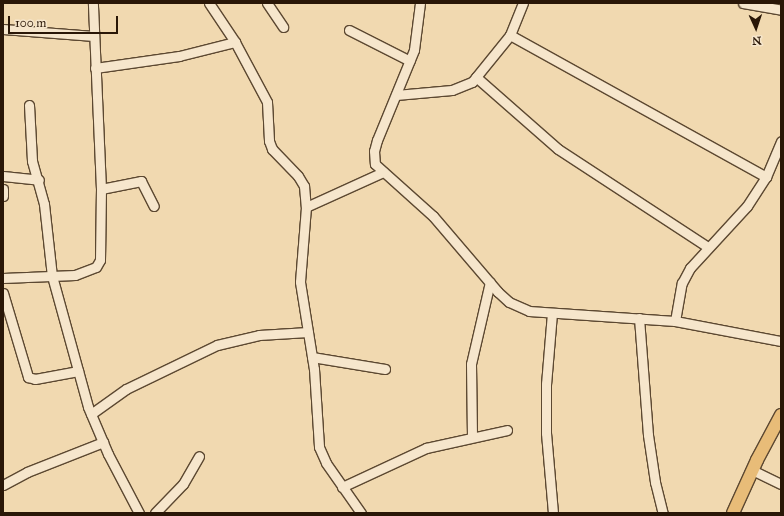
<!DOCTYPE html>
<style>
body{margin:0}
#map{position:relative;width:784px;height:516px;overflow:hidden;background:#f1d9b0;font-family:"IM FELL Great Primer",serif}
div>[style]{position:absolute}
.roads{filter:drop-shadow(1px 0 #5c4831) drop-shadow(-1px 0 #5c4831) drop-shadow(0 1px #5c4831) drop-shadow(0 -1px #5c4831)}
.minor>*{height:9px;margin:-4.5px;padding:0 4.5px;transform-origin:4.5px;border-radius:4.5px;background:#f6e6cc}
.major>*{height:12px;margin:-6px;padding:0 6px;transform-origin:6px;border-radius:6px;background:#e8bc78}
span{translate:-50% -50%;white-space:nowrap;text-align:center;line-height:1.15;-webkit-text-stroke:3px #f6e6cc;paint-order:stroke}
.frame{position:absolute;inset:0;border:4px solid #2a1707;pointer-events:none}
.north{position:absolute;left:736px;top:8px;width:40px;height:40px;-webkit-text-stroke:3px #f6e6cc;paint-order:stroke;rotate:177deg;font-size:11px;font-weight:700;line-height:16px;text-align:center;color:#2a1707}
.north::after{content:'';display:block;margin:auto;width:14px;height:18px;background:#2a1707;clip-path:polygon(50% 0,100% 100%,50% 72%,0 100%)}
.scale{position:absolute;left:8px;top:16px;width:110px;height:18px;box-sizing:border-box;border:2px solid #2a1707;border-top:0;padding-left:5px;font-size:12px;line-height:14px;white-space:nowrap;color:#2a1707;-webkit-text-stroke:3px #f6e6cc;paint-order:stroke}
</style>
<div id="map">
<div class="roads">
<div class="minor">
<i style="left:209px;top:3px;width:47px;rotate:56.3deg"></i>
<i style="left:235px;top:42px;width:68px;rotate:61.9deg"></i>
<i style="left:267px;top:102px;width:39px;rotate:87deg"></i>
<i style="left:269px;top:141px;width:9px;rotate:69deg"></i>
<i style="left:272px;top:149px;width:37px;rotate:46deg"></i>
<i style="left:298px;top:176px;width:12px;rotate:59deg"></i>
<i style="left:304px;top:186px;width:21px;rotate:85deg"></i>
<i style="left:306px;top:207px;width:75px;rotate:94.6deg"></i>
<i style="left:300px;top:282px;width:88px;rotate:80.9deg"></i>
<i style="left:314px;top:369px;width:78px;rotate:86.3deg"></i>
<i style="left:319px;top:447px;width:17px;rotate:66deg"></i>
<i style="left:326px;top:463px;width:61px;rotate:55deg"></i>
<i style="left:267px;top:3px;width:29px;rotate:56deg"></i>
<i style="left:420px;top:3px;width:47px;rotate:97.3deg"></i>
<i style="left:414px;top:50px;width:97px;rotate:112.3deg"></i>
<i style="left:377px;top:140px;width:11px;rotate:105deg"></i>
<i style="left:374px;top:151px;width:13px;rotate:86deg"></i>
<i style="left:375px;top:164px;width:78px;rotate:41.9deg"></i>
<i style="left:433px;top:216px;width:100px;rotate:49.5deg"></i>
<i style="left:498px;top:292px;width:15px;rotate:42deg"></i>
<i style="left:509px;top:302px;width:22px;rotate:24deg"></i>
<i style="left:529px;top:311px;width:146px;rotate:3.9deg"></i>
<i style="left:675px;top:321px;width:108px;rotate:10.7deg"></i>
<i style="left:743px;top:3px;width:39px;rotate:10deg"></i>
<i style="left:3px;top:29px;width:91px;rotate:4.4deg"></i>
<i style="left:349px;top:30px;width:68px;rotate:26.9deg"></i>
<i style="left:510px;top:35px;width:293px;rotate:29deg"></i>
<i style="left:95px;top:68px;width:85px;rotate:-8.1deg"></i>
<i style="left:179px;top:56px;width:58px;rotate:-14deg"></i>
<i style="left:476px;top:77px;width:109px;rotate:41.3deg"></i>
<i style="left:558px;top:149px;width:179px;rotate:33.2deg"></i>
<i style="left:396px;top:95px;width:56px;rotate:-5.1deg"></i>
<i style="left:452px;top:90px;width:22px;rotate:-22deg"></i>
<i style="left:472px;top:82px;width:60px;rotate:-51deg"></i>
<i style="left:510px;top:35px;width:35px;rotate:-68deg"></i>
<i style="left:29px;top:105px;width:56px;rotate:86.9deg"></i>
<i style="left:32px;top:161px;width:45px;rotate:74.4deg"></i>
<i style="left:44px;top:204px;width:72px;rotate:83.7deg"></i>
<i style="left:52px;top:276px;width:136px;rotate:74.6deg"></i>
<i style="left:88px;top:407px;width:51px;rotate:66.9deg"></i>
<i style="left:108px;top:454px;width:67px;rotate:62.3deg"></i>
<i style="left:3px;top:176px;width:36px;rotate:6deg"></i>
<i style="left:3px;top:189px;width:7px;rotate:90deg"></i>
<i style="left:101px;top:189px;width:41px;rotate:-11.3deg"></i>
<i style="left:141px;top:181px;width:28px;rotate:63deg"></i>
<i style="left:306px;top:207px;width:85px;rotate:-24.4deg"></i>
<i style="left:3px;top:278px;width:72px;rotate:-2.4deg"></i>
<i style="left:75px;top:275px;width:22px;rotate:-21deg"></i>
<i style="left:96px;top:267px;width:8px;rotate:-60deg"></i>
<i style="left:100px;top:260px;width:71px;rotate:-89.2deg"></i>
<i style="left:101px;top:189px;width:186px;rotate:-92.5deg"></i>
<i style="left:3px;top:293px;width:88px;rotate:73.4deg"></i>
<i style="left:28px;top:377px;width:7px;rotate:16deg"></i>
<i style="left:35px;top:379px;width:44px;rotate:-10.5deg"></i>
<i style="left:552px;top:313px;width:71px;rotate:94.8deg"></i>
<i style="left:546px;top:384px;width:49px;rotate:90deg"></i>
<i style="left:546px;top:433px;width:80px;rotate:85deg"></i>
<i style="left:639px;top:318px;width:117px;rotate:85.6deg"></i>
<i style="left:648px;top:435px;width:48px;rotate:81.5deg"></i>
<i style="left:655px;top:482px;width:32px;rotate:76deg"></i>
<i style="left:675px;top:321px;width:39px;rotate:-80deg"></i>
<i style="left:682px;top:283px;width:17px;rotate:-62deg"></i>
<i style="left:690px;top:268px;width:84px;rotate:-47.4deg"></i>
<i style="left:747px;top:206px;width:35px;rotate:-57deg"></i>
<i style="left:766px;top:177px;width:39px;rotate:-67deg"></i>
<i style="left:312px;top:357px;width:74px;rotate:9.3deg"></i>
<i style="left:91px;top:414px;width:43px;rotate:-35.5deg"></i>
<i style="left:126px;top:389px;width:101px;rotate:-25.8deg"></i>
<i style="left:217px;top:345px;width:43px;rotate:-13.4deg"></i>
<i style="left:259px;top:335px;width:49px;rotate:-3.5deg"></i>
<i style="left:472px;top:436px;width:72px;rotate:-90.8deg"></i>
<i style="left:471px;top:364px;width:84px;rotate:-77deg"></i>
<i style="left:752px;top:470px;width:32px;rotate:26deg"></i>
<i style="left:3px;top:485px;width:27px;rotate:-28deg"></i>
<i style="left:27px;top:472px;width:82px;rotate:-21.5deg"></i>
<i style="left:342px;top:487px;width:93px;rotate:-24.9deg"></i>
<i style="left:426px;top:448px;width:83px;rotate:-12.5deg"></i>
<i style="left:155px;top:513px;width:40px;rotate:-46deg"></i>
<i style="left:183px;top:484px;width:32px;rotate:-60deg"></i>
</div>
<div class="major">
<i style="left:733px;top:513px;width:58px;rotate:-65.6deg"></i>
<i style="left:757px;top:460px;width:51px;rotate:-61.9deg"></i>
</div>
</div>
<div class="frame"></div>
<div class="north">N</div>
<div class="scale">100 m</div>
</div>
